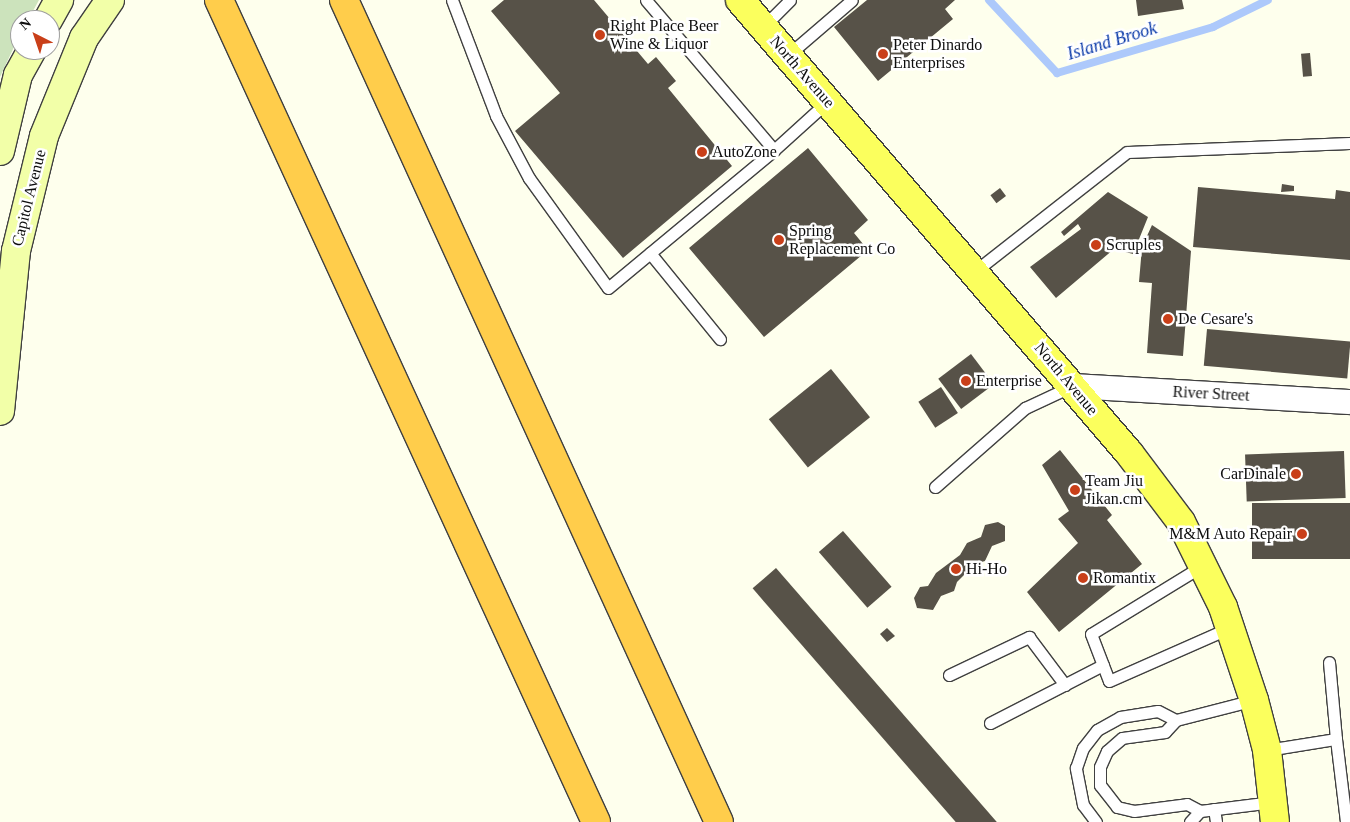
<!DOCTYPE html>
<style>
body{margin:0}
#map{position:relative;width:1350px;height:822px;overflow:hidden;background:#feffed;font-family:"Times New Roman",serif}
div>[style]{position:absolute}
.cemetery>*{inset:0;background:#cce3bc}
.stream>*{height:8px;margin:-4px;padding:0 4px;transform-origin:4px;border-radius:4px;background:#adc9fb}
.building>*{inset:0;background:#575248;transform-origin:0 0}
.roads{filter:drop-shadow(1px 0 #404040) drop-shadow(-1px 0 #404040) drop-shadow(0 1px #404040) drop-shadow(0 -1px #404040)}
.service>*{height:11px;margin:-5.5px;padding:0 5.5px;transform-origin:5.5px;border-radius:5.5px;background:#fff}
.minor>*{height:24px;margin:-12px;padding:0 12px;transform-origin:12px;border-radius:12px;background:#fff}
.secondary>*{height:28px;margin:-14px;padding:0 14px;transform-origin:14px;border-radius:14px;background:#f2ffa8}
.primary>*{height:28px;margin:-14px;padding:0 14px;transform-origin:14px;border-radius:14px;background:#fbff5d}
.motorway>*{height:28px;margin:-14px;padding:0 14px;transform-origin:14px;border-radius:14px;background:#ffcd4b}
.dots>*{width:14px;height:14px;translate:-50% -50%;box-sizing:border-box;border:2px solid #fff;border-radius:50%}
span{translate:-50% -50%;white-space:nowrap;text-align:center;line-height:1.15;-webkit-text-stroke:5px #fff;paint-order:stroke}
.poi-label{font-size:16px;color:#0d0d0d}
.left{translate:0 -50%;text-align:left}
.right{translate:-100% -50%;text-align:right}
.street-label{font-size:16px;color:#0d0d0d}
.water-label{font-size:18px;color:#0c3ba9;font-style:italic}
.north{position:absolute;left:10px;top:10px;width:50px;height:50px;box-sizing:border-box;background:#fff;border:1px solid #9e9e9e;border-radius:50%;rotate:319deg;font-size:14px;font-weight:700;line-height:20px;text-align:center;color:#0d0d0d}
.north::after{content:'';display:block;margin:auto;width:18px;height:22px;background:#c93f19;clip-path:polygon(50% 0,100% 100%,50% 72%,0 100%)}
</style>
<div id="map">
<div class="cemetery">
<i style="clip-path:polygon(0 0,39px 0,28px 20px,20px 20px,20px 34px,0 77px)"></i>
</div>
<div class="stream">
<i style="left:989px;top:0;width:100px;rotate:47deg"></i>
<i style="left:1057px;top:73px;width:163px;rotate:-16.4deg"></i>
<i style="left:1213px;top:27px;width:61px;rotate:-26.1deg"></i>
</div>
<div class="building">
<i style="clip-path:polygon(504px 0,594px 0,648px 64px,656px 57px,676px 81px,668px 88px,732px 166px,623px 258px,515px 131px,560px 93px,491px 11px)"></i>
<i style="clip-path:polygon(867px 0,955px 0,945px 9px,953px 19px,878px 81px,834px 27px)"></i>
<i style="clip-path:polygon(1136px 0,1182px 0,1184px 9px,1138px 16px)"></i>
<i style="left:1310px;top:53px;width:23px;height:9px;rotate:85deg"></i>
<i style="clip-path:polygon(808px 148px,868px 220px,854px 233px,868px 250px,764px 337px,689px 248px)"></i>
<i style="clip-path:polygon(1282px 184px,1294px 186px,1294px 191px,1281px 192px)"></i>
<i style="clip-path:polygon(1198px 187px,1335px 199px,1336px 190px,1350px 192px,1350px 260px,1193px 247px)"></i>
<i style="left:1000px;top:188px;width:10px;height:12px;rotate:53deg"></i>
<i style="clip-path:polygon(1108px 192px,1148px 217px,1133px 254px,1114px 249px,1056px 298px,1030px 267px,1081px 229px,1078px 224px,1064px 236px,1061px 232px)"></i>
<i style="clip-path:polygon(1152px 225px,1191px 251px,1183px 356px,1147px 353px,1152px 283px,1139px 282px,1142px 247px)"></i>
<i style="left:1207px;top:329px;width:144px;height:37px;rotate:5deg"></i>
<i style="left:971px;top:354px;width:38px;height:41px;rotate:53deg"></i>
<i style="left:831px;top:369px;width:62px;height:80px;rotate:51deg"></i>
<i style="left:941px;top:387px;width:31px;height:27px;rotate:57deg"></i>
<i style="clip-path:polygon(1060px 450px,1112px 515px,1107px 520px,1142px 564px,1059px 632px,1027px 592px,1078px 543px,1058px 519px,1069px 511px,1042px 465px)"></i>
<i style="left:1344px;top:451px;width:47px;height:99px;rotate:88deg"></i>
<i style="left:1350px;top:503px;width:56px;height:98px;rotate:90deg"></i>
<i style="clip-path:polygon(998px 522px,1005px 526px,1005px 541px,992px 546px,985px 561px,975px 564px,957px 582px,954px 591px,941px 596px,933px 610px,917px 608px,914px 598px,920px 587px,928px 586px,936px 573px,960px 555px,967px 543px,981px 537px,985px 525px)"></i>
<i style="left:843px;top:531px;width:74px;height:32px;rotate:49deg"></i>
<i style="left:776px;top:568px;width:337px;height:31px;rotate:49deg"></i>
<i style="clip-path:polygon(887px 628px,895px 636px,887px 642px,880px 634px)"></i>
</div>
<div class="roads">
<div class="service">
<i style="left:452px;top:0;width:124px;rotate:69.2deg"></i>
<i style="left:496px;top:116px;width:70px;rotate:62deg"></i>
<i style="left:529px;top:178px;width:135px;rotate:54.3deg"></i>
<i style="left:608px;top:288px;width:216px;rotate:-39.7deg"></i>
<i style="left:774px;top:150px;width:197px;rotate:-130.5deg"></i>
<i style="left:763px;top:27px;width:38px;rotate:-45deg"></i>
<i style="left:788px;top:55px;width:84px;rotate:-40.7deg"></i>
<i style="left:774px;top:150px;width:72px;rotate:-42.2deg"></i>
<i style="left:650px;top:253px;width:111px;rotate:50.9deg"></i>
<i style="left:974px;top:272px;width:194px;rotate:-38.1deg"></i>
<i style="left:1127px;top:152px;width:223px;rotate:-2.3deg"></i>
<i style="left:935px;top:487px;width:120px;rotate:-41.3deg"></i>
<i style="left:1025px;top:408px;width:52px;rotate:-25.1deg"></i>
<i style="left:1202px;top:566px;width:130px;rotate:148.5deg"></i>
<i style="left:1091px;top:634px;width:50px;rotate:69deg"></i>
<i style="left:1109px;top:681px;width:131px;rotate:-23.8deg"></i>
<i style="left:949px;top:675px;width:89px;rotate:-25.4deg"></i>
<i style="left:1029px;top:637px;width:60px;rotate:53.1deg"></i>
<i style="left:1176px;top:720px;width:16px;rotate:133deg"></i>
<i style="left:1165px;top:732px;width:43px;rotate:172.1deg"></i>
<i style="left:1122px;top:738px;width:20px;rotate:139deg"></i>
<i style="left:1107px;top:751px;width:17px;rotate:114deg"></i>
<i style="left:1100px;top:767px;width:18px;rotate:90deg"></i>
<i style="left:1100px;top:785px;width:28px;rotate:52deg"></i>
<i style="left:1117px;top:807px;width:17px;rotate:13deg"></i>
<i style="left:1134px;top:811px;width:53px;rotate:-7.5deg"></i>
<i style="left:1187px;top:804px;width:15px;rotate:28deg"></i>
<i style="left:990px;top:723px;width:127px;rotate:-27.2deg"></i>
<i style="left:1336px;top:739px;width:84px;rotate:83.1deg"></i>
<i style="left:1267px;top:750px;width:70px;rotate:-9.1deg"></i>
<i style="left:1336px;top:739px;width:77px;rotate:-95.2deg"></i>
<i style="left:1214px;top:809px;width:13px;rotate:81deg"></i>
<i style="left:1096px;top:822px;width:21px;rotate:-127deg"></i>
<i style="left:1083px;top:805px;width:38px;rotate:-101deg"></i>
<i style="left:1076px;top:768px;width:21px;rotate:-71deg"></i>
<i style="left:1083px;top:748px;width:23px;rotate:-52deg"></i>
<i style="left:1097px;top:730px;width:26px;rotate:-29deg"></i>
<i style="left:1120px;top:717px;width:38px;rotate:-9deg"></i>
<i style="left:1158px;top:711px;width:20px;rotate:27deg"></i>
<i style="left:1176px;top:720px;width:81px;rotate:-14.4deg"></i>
<i style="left:1190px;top:822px;width:15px;rotate:-48deg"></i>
<i style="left:1200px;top:811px;width:73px;rotate:-7.1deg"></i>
</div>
<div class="minor">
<i style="left:1072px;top:386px;width:278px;rotate:3.3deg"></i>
</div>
<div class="secondary">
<i style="left:48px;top:20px;width:23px;rotate:-61deg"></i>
<i style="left:0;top:151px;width:78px;rotate:-76.7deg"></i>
<i style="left:18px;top:75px;width:29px;rotate:-61deg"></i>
<i style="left:0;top:411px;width:161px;rotate:-84.3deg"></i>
<i style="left:16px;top:251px;width:118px;rotate:-76.3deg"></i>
<i style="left:44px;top:136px;width:106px;rotate:-67.8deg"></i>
<i style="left:84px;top:38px;width:46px;rotate:-55.6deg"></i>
</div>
<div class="primary">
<i style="left:740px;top:0;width:597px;rotate:49.35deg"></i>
<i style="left:1129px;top:453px;width:86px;rotate:53deg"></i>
<i style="left:1181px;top:522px;width:95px;rotate:63.7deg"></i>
<i style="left:1223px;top:607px;width:98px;rotate:71.6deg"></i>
<i style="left:1254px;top:700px;width:52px;rotate:75.4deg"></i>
<i style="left:1267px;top:750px;width:72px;rotate:83.7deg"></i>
</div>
<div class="motorway">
<i style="left:219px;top:0;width:904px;rotate:65.36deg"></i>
<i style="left:344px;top:0;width:903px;rotate:65.48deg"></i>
</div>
</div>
<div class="dots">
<i style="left:600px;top:35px;background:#c93f19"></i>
<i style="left:883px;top:54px;background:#c93f19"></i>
<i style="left:702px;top:152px;background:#c93f19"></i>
<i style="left:779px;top:240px;background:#c93f19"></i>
<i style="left:1096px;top:245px;background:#c93f19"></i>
<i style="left:1168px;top:319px;background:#c93f19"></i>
<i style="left:966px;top:381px;background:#c93f19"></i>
<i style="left:1296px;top:474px;background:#c93f19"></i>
<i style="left:1075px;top:490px;background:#c93f19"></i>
<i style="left:1302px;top:534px;background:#c93f19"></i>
<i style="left:956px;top:569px;background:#c93f19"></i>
<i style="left:1083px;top:578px;background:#c93f19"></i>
</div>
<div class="poi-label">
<span class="left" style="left:610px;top:35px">Right Place Beer<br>Wine &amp; Liquor</span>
<span class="left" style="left:893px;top:54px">Peter Dinardo<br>Enterprises</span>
<span class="left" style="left:712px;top:152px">AutoZone</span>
<span class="left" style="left:789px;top:240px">Spring<br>Replacement Co</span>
<span class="left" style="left:1106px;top:245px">Scruples</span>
<span class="left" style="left:1178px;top:319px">De Cesare's</span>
<span class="left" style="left:976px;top:381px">Enterprise</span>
<span class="right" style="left:1286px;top:474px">CarDinale</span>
<span class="left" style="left:1085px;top:490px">Team Jiu<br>Jikan.cm</span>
<span class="right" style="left:1292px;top:534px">M&amp;M Auto Repair</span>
<span class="left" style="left:966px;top:569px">Hi-Ho</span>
<span class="left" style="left:1093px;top:578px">Romantix</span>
</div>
<div class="street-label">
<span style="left:802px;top:72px;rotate:49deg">North Avenue</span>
<span style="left:29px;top:198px;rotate:-76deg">Capitol Avenue</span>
<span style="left:1066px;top:379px;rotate:50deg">North Avenue</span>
<span style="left:1211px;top:394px;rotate:3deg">River Street</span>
</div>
<div class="water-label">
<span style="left:1112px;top:41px;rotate:-17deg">Island Brook</span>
</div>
<div class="north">N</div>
</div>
